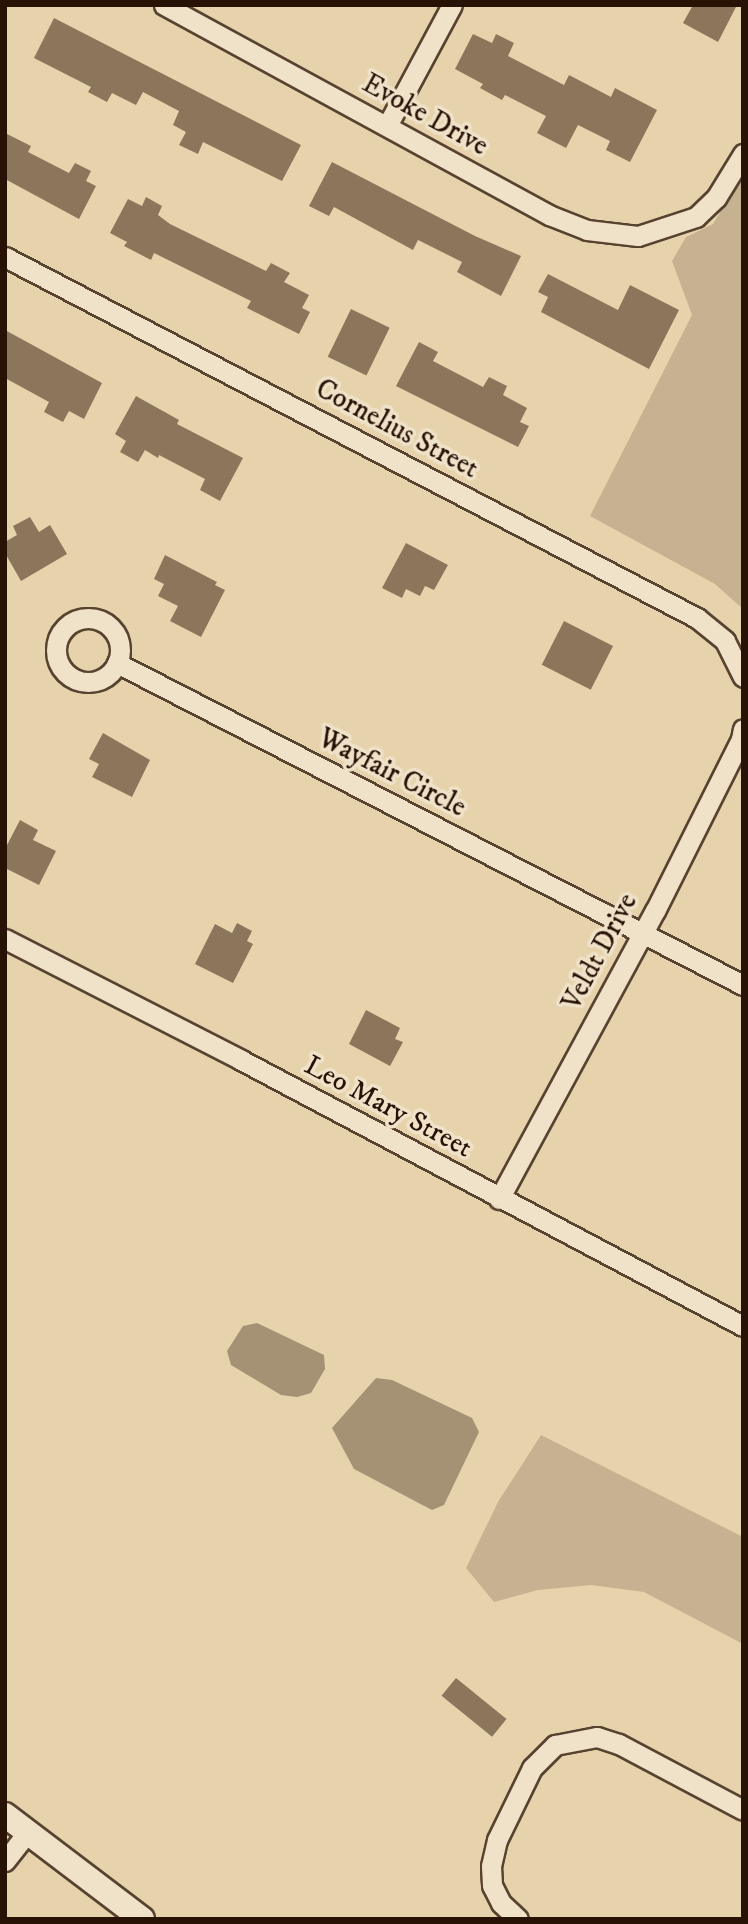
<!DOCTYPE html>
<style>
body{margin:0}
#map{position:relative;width:748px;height:1924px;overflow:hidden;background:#e6d3ac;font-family:"IM FELL DW Pica",serif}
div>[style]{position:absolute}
.green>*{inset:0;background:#c6b290}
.water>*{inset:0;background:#a59174}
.building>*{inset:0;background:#8b765c;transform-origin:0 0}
.roads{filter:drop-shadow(2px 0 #584230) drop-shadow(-2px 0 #584230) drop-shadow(0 2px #584230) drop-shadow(0 -2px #584230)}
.minor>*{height:19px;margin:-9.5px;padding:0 9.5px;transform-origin:9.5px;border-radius:9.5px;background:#efe2c9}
.minor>.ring{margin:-9.5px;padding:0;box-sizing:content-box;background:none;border:19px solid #efe2c9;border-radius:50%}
.tertiary>*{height:24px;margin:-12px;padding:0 12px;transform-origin:12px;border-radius:12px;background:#efe2c9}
span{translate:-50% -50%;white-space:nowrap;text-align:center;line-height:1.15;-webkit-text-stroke:7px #efe2c9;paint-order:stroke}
.street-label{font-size:28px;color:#281206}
.frame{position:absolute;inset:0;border:7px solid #281206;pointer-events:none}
</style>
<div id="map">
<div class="green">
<i style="clip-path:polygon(743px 174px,743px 609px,715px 584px,590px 516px,692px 315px,672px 261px,686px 237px,713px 224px)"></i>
<i style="clip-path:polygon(541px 1435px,743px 1537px,743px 1644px,644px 1592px,591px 1585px,538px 1590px,494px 1602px,466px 1568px,498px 1502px)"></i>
</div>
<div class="water">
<i style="clip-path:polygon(257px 1323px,324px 1355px,325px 1369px,311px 1393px,297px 1397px,281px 1395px,231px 1365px,227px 1351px,243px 1326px)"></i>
<i style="clip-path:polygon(376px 1378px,392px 1380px,472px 1418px,479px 1432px,444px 1505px,432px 1510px,354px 1469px,332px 1428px)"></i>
</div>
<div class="building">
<i style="clip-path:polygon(693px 5px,737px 5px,718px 42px,683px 23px)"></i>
<i style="clip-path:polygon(54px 18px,301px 145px,282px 181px,203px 142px,198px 154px,179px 145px,186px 132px,173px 125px,179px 111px,143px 92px,136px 105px,112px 93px,107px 102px,88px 92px,91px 87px,34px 58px)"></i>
<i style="clip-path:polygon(473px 34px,492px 43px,496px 34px,514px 43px,508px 56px,564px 85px,569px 75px,611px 97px,615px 88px,657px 110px,630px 162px,606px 150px,610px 141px,578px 125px,566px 148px,537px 133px,546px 116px,505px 95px,502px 100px,480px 88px,483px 84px,455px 69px)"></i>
<i style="clip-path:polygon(5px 133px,31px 146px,28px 152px,69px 173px,75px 163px,91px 171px,86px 181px,96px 186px,79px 219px,5px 179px)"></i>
<i style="clip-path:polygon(332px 162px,475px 236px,521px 256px,501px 296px,457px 272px,462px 262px,418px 240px,413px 250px,334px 207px,329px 216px,309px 206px)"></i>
<i style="clip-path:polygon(146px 197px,162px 206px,158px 215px,170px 224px,266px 271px,271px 263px,290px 273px,284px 282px,309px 295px,302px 308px,310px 312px,299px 334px,247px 308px,251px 301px,154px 253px,151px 260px,124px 246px,127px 242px,110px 233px,128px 199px,142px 206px)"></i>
<i style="clip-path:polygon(548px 274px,618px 310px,630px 285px,679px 310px,649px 369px,541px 312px,548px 297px,538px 292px)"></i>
<i style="left:351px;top:309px;width:43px;height:53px;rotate:26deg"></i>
<i style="clip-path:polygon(5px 330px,102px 383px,84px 419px,69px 411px,63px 422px,44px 412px,49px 402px,5px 378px)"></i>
<i style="clip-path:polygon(419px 342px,438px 352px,433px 361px,483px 387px,489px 377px,507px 386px,503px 395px,527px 408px,520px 422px,529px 426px,518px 447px,396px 386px)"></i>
<i style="clip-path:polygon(136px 396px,179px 420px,177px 424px,243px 458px,220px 501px,200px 490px,205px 479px,159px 455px,158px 458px,145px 450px,138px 462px,120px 452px,126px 441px,115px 434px)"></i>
<i style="clip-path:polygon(30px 517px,39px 532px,50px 525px,67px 554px,21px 581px,5px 553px,5px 542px,17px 535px,13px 526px)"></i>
<i style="clip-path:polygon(406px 543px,448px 565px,434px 590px,425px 586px,420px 596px,406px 589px,402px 598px,382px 588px)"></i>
<i style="clip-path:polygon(165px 555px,217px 582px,215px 585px,225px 590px,201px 637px,170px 621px,178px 606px,158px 596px,164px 584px,154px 579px)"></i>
<i style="left:564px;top:621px;width:55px;height:49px;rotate:27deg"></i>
<i style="clip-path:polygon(103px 733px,150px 760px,132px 797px,92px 777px,99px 764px,89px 759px)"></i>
<i style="clip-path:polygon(20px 820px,38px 830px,33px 840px,56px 851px,39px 885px,5px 868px,5px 849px)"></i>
<i style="clip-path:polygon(237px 923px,252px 931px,247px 941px,253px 944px,233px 983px,195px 964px,215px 924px,232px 933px)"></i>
<i style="clip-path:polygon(366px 1010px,400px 1028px,395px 1039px,403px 1042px,390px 1066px,349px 1044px)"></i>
<i style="left:456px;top:1678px;width:65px;height:23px;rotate:39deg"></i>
</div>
<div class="roads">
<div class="minor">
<i style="left:164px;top:5px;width:439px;rotate:28.6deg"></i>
<i style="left:549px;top:215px;width:41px;rotate:21.5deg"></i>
<i style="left:587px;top:230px;width:51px;rotate:6.7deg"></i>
<i style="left:638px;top:236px;width:61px;rotate:-18.1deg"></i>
<i style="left:696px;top:217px;width:28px;rotate:-44deg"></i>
<i style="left:716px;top:198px;width:52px;rotate:-58.5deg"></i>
<i style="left:387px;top:126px;width:137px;rotate:-61.8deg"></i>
<i style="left:5px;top:257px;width:781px;rotate:27.55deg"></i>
<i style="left:697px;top:618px;width:36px;rotate:39deg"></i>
<i style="left:725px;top:641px;width:40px;rotate:63.4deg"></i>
<i class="ring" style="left:56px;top:618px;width:45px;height:45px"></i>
<i style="left:117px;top:663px;width:704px;rotate:27.22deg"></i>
<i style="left:5px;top:939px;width:265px;rotate:27.1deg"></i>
<i style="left:241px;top:1060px;width:568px;rotate:27.92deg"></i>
<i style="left:499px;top:1199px;width:328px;rotate:-61.6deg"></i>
<i style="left:655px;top:911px;width:192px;rotate:-63.4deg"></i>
<i style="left:741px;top:739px;width:10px;rotate:-79deg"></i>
<i style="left:5px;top:1861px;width:37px;rotate:-52deg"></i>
<i style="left:518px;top:1919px;width:23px;rotate:-137deg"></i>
<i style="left:501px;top:1903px;width:20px;rotate:-117deg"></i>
<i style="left:492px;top:1885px;width:19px;rotate:-93deg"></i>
<i style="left:491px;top:1866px;width:27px;rotate:-77deg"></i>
<i style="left:497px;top:1840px;width:80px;rotate:-64.1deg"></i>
<i style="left:532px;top:1768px;width:33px;rotate:-45deg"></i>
<i style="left:555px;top:1745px;width:43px;rotate:-10.8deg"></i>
<i style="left:597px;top:1737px;width:23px;rotate:18deg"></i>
<i style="left:619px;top:1744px;width:140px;rotate:28deg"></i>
</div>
<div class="tertiary">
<i style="left:5px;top:1815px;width:172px;rotate:37.2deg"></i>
</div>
</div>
<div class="street-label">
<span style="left:425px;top:115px;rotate:29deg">Evoke Drive</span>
<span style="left:397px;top:429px;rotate:28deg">Cornelius Street</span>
<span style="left:392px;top:773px;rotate:27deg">Wayfair Circle</span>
<span style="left:600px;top:952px;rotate:-62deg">Veldt Drive</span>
<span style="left:388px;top:1107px;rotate:28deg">Leo Mary Street</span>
</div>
<div class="frame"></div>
</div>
